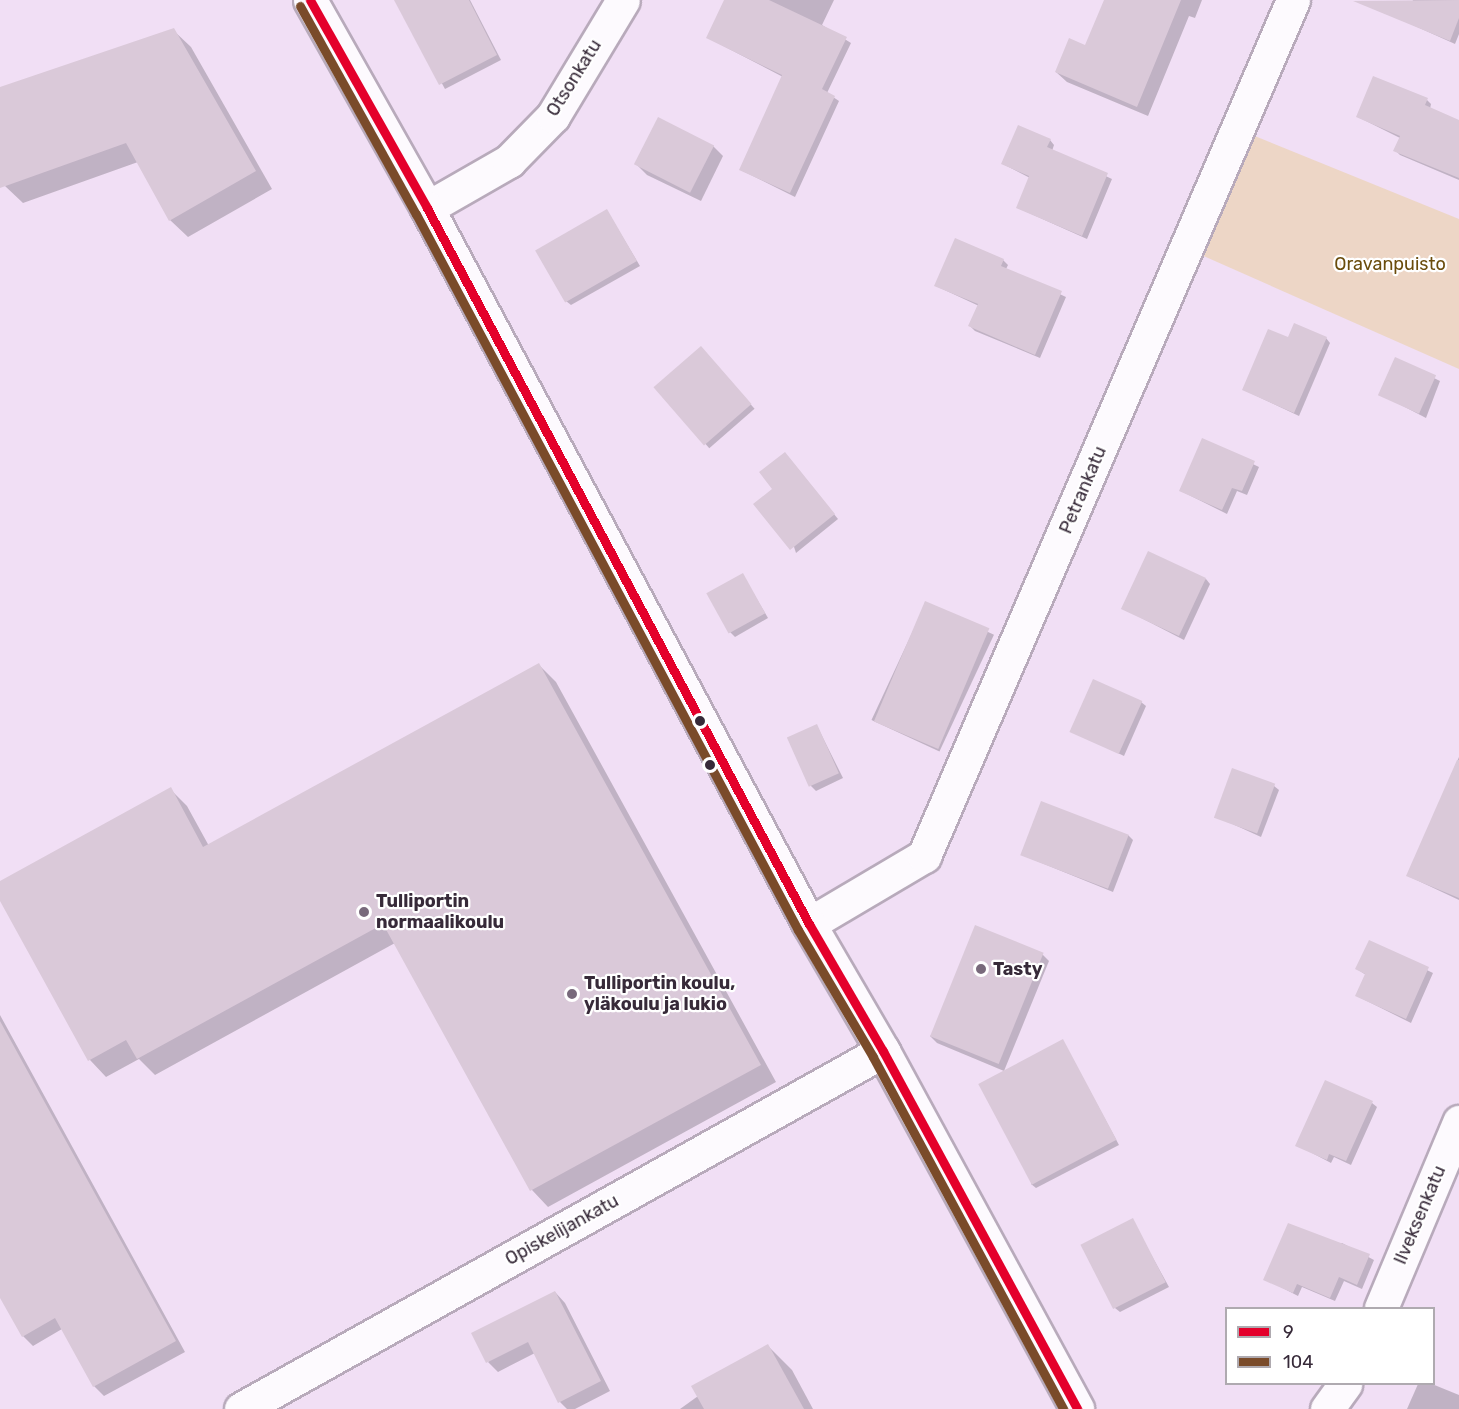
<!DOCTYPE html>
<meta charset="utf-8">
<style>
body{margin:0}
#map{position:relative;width:1459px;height:1409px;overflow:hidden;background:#f1dff5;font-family:Rubik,sans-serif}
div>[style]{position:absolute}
.green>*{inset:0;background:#edd6c6}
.shadow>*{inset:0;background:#0003;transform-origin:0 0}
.building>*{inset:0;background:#dac9d9;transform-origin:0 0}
.roads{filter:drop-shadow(2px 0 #b8aabb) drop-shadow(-2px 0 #b8aabb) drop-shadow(0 2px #b8aabb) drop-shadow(0 -2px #b8aabb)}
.minor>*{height:33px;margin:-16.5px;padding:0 16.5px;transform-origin:16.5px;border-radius:16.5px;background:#fdfafe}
.tertiary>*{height:33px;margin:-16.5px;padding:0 16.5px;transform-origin:16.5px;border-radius:16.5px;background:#fdfafe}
.bus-1>*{height:9px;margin:-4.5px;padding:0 4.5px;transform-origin:4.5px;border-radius:4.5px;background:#e4002b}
.bus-2>*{height:9px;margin:-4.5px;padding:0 4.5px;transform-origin:4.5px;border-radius:4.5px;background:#7a4b2a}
.dots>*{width:16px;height:16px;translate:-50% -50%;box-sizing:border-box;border:3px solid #fff;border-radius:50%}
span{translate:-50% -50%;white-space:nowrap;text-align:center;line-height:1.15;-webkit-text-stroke:4.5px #fff;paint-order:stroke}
.street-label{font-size:18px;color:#372a39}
.park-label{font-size:18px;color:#6a4c0c}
.poi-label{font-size:18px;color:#372a39;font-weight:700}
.left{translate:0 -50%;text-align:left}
.legend{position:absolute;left:1225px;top:1307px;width:210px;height:78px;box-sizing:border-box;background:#fff;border:2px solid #afaab0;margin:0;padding:8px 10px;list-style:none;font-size:18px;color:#372a39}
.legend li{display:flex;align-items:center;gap:12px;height:30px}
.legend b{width:30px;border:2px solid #afaab0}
</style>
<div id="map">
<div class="green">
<i style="clip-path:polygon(1240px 130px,1459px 219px,1459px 369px,1190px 250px)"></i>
</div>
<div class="shadow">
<i style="clip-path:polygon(418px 0,470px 0,501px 60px,445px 89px,401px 9px)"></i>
<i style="clip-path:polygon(726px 0,834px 0,822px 25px,851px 43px,827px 93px,839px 101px,795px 197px,741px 170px,783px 77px,708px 38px)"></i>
<i style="clip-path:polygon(1105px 0,1202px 0,1195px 18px,1189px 16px,1148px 116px,1067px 82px,1056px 72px,1086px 47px)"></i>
<i style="clip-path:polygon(1413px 0,1459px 0,1459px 34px,1455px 44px,1404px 21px)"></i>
<i style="clip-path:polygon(173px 30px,191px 47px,272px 189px,188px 237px,170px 220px,138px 162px,23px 203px,5px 186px,0 171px,0 89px)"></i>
<i style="clip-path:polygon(1427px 100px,1431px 104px,1430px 109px,1459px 121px,1459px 180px,1400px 155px,1395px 150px,1400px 138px,1358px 117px)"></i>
<i style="clip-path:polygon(1050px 140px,1054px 145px,1052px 151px,1112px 179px,1087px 239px,1018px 208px,1030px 178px,1003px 164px)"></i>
<i style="clip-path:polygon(713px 146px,723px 156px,701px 201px,647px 175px,637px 165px)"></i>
<i style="clip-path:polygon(607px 211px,640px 266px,571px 305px,566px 301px)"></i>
<i style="clip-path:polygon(1003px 260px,1008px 265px,1006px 269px,1066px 297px,1040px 358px,975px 331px,970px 326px,979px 306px,936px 286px)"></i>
<i style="clip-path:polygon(1326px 338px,1330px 343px,1299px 416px,1244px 390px)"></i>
<i style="left:706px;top:353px;width:74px;height:60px;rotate:49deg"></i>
<i style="clip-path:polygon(1395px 359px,1440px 381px,1426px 418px,1382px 395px)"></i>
<i style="clip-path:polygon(1203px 440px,1259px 467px,1247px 495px,1237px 491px,1227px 514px,1181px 491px)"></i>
<i style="clip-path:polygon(789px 458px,838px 519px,796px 553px,775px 489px)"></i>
<i style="clip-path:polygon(742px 574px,768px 618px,735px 637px,730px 632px)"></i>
<i style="clip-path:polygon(1206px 579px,1210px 584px,1184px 640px,1124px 609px)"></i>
<i style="left:926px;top:603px;width:75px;height:129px;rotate:25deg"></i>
<i style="clip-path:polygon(539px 665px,556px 682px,776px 1082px,548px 1207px,532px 1190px,395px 943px,155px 1075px,139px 1059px,106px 1077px,90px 1060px,0 898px,0 883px,170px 789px,187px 806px,209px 846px)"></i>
<i style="clip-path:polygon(1141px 702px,1146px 706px,1124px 756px,1072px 731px)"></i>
<i style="clip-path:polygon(817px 726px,843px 778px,816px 791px,811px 786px)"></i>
<i style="clip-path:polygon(1459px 757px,1459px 900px,1408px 876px)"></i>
<i style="clip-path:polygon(1274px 786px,1279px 790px,1261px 837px,1215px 816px)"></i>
<i style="clip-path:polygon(1128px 835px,1133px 840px,1113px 892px,1022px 855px)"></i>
<i style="clip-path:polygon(1369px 942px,1433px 973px,1411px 1023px,1357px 996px,1366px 975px,1357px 969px)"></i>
<i style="clip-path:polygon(1042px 954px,1049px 961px,1004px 1071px,937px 1043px,930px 1036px)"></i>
<i style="clip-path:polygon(0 1015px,185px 1352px,104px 1396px,94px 1386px,62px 1329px,33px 1346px,23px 1336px,0 1294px)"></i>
<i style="clip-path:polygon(1063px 1041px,1119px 1145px,1036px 1188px,1031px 1184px)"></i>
<i style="clip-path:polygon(1372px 1103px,1377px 1107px,1351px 1165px,1334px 1157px,1331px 1163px,1297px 1145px)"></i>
<i style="clip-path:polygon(1132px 1220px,1169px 1287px,1120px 1312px,1115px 1308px)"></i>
<i style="clip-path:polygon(1342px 1243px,1374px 1260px,1362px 1289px,1344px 1281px,1335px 1301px,1302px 1287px,1298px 1296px,1265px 1279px)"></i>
<i style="clip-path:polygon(555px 1292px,565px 1303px,610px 1391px,575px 1409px,567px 1409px,560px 1402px,535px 1353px,498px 1372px,488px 1362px)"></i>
<i style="clip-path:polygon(768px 1346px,792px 1370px,813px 1409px,680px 1409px)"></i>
<i style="clip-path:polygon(1418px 1384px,1432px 1384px,1459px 1395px,1459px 1409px,1407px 1409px)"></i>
</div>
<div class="building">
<i style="clip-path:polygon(394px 0,469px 0,497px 55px,439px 85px)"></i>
<i style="clip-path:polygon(724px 0,769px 0,847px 37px,822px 89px,835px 96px,790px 193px,739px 170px,782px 75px,706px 38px)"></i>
<i style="clip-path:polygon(1104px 0,1181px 0,1137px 107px,1055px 72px,1069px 38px,1085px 45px)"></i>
<i style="clip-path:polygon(1459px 0,1459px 18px,1450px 41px,1353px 1px)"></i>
<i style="clip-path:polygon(174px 28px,256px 171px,169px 221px,126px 143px,0 188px,0 87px)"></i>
<i style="clip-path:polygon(1373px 76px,1428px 98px,1425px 105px,1459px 120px,1459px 178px,1393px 151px,1400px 136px,1356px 117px)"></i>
<i style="left:658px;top:117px;width:63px;height:53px;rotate:27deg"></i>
<i style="clip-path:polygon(1018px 125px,1051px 139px,1047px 147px,1108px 173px,1082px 236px,1016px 208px,1029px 176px,1001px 164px)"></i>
<i style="left:607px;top:209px;width:60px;height:83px;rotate:60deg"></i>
<i style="clip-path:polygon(955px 238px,1004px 259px,1001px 266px,1062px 291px,1035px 355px,968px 326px,978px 304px,934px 286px)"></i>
<i style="clip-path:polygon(1294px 323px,1327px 337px,1294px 413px,1242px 390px,1268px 329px,1288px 337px)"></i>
<i style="left:701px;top:346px;width:77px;height:63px;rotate:49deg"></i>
<i style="left:1395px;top:357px;width:45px;height:42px;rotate:24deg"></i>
<i style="clip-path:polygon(1202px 438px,1255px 461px,1242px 491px,1232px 488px,1222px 510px,1179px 491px)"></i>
<i style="clip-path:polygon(785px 452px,835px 514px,790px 550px,753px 504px,772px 489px,759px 472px)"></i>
<i style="left:1148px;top:551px;width:64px;height:64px;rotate:25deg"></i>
<i style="left:743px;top:573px;width:46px;height:42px;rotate:61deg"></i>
<i style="left:925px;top:601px;width:70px;height:131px;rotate:23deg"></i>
<i style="clip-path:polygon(539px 663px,761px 1065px,530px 1191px,383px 924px,137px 1059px,126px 1040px,88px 1061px,0 901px,0 881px,171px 787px,203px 847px)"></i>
<i style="left:1093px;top:679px;width:54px;height:58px;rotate:24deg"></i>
<i style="left:817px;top:724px;width:54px;height:33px;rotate:66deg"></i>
<i style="clip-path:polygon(1457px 760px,1459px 760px,1459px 898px,1406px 876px)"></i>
<i style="left:1232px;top:768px;width:46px;height:53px;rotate:20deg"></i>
<i style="left:1041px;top:801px;width:94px;height:58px;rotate:21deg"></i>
<i style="left:975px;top:925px;width:74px;height:120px;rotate:22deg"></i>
<i style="clip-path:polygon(1369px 940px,1429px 967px,1406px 1019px,1355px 996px,1365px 974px,1355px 969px)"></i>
<i style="clip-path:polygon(0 1021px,176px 1341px,93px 1387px,55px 1318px,22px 1337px,0 1298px)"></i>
<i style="left:1063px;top:1039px;width:114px;height:96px;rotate:62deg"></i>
<i style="clip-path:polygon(1325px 1080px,1373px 1101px,1346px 1161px,1329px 1154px,1327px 1160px,1295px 1146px)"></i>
<i style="left:1133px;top:1218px;width:72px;height:59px;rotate:63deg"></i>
<i style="clip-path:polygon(1288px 1223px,1370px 1254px,1357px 1285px,1339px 1277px,1330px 1298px,1297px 1284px,1293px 1293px,1263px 1280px)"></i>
<i style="clip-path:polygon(555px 1291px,601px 1381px,558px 1403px,528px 1342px,486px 1363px,471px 1333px)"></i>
<i style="clip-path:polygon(768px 1344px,804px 1409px,704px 1409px,691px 1386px)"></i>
</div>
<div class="roads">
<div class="minor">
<i style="left:427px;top:208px;width:95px;rotate:-29.8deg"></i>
<i style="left:509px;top:161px;width:63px;rotate:-45.6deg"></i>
<i style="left:553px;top:116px;width:135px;rotate:-58.9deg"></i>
<i style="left:809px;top:924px;width:134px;rotate:-30.6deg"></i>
<i style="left:924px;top:856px;width:932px;rotate:-66.68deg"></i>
<i style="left:1381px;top:1308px;width:202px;rotate:-67.2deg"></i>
<i style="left:241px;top:1409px;width:735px;rotate:-29.15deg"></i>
<i style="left:1327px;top:1409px;width:31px;rotate:-54deg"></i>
</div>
<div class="tertiary">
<i style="left:310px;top:0;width:239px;rotate:60.6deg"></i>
<i style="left:427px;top:208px;width:812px;rotate:61.92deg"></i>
<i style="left:809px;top:924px;width:147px;rotate:59.8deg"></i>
<i style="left:883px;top:1051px;width:407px;rotate:61.5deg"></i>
</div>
</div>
<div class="bus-1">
<i style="left:310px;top:0;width:239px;rotate:60.6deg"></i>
<i style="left:427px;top:208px;width:812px;rotate:61.92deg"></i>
<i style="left:809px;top:924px;width:147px;rotate:59.8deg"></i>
<i style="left:883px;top:1051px;width:407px;rotate:61.5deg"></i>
</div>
<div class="bus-2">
<i style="left:300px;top:6px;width:238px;rotate:60.9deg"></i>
<i style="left:416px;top:214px;width:812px;rotate:61.92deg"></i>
<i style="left:798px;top:930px;width:147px;rotate:59.4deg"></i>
<i style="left:873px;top:1057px;width:400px;rotate:61.6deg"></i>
</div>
<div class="dots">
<i style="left:700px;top:721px;background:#372a39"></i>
<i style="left:710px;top:765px;background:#372a39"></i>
<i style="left:364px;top:912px;background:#78697b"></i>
<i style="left:981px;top:969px;background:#78697b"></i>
<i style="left:572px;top:994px;background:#78697b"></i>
</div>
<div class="street-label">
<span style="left:574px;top:78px;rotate:-58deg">Otsonkatu</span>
<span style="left:1083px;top:490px;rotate:-67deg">Petrankatu</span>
<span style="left:1420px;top:1215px;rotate:-67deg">Ilveksenkatu</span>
<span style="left:562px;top:1230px;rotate:-29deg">Opiskelijankatu</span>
</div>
<div class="park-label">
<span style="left:1390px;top:264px">Oravanpuisto</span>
</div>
<div class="poi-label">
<span class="left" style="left:376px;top:912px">Tulliportin<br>normaalikoulu</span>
<span class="left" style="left:993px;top:969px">Tasty</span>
<span class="left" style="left:584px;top:994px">Tulliportin koulu,<br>yläkoulu ja lukio</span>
</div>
<ul class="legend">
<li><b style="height:8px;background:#e4002b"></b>9</li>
<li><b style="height:8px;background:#7a4b2a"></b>104</li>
</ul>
</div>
